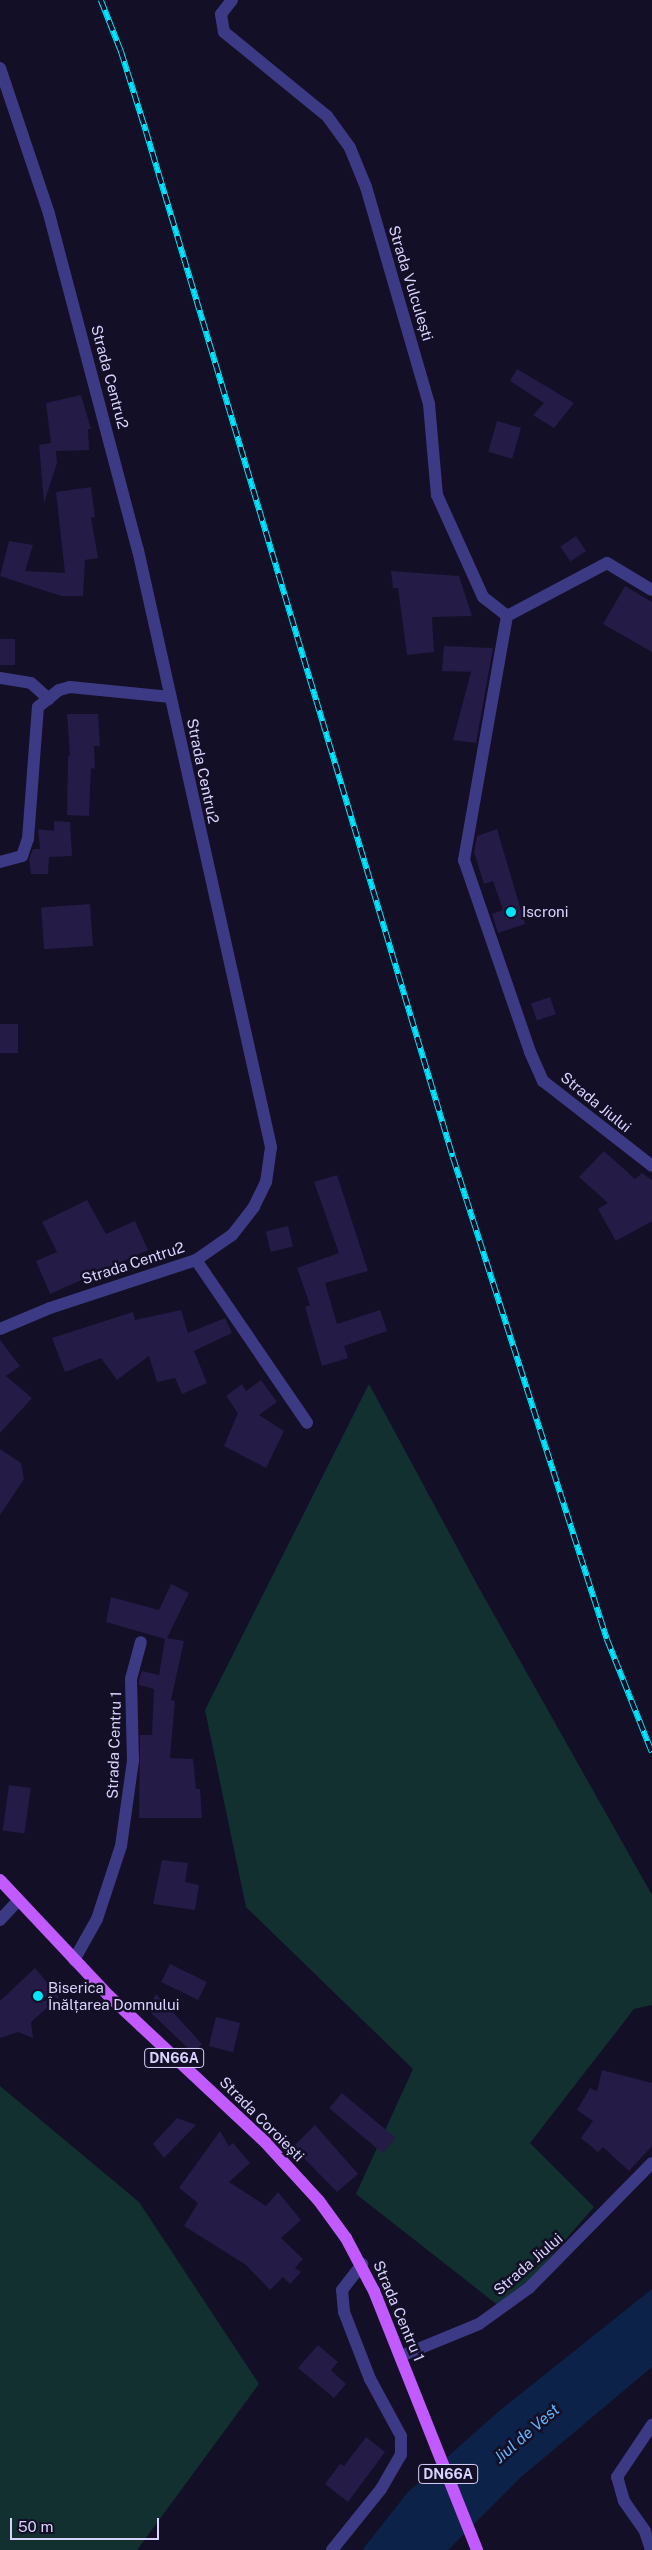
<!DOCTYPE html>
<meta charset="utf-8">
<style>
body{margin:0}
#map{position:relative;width:652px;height:2550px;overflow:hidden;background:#130f26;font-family:"Public Sans",sans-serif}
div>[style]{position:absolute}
.green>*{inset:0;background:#12302f}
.water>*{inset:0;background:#0c2248}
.building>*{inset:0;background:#241b47;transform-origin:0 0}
.minor>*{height:12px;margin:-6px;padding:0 6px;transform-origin:6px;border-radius:6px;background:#3d3a85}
.major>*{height:12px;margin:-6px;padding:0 6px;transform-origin:6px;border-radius:6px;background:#c25bff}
.rail>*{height:5.5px;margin-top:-2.75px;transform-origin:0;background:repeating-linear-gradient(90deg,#130f26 0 11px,#00e5ff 0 22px);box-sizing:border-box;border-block:1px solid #00e5ff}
.dots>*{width:14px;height:14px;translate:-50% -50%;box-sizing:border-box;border:2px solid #130f26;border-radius:50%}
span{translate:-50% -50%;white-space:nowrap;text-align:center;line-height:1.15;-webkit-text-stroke:5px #130f26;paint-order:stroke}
.shield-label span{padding:1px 4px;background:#130f26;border:1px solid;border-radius:4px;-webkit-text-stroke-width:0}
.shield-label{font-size:14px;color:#d9d4ff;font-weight:700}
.street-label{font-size:15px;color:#d9d4ff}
.poi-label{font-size:15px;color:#d9d4ff}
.left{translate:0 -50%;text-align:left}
.water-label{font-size:16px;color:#62b6ff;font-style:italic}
.scale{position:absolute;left:10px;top:2518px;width:149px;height:22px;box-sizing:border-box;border:2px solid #d9d4ff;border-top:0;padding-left:6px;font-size:15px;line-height:18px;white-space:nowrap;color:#d9d4ff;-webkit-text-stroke:4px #130f26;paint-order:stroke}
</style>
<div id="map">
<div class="green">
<i style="clip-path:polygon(369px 1384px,479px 1588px,652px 1895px,652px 2005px,634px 2009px,530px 2143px,594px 2207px,504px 2310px,356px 2194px,413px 2069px,246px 1907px,205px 1710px)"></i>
<i style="clip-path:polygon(0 2086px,139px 2202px,259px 2384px,137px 2550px,0 2550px)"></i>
</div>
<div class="water">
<i style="clip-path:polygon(652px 2289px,652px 2367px,521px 2477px,448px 2550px,362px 2550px,408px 2492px,498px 2412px)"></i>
</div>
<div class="building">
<i style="clip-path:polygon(517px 369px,574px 403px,554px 428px,533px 415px,544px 403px,510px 381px)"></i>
<i style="clip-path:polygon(81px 395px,91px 429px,88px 429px,89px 450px,56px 451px,57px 463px,44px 503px,39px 445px,51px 443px,46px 403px)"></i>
<i style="left:497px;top:421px;width:25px;height:32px;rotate:16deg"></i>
<i style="clip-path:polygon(91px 487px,95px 517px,91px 518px,98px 558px,85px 560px,83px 596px,61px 596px,0 576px,9px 541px,33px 545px,25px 571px,65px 573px,56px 492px)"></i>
<i style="left:576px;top:536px;width:18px;height:19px;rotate:56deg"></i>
<i style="clip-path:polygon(391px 571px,459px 576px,472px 616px,432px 617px,434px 652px,407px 655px,398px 588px,393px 588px)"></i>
<i style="clip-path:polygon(625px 586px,652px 602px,652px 652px,603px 624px)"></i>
<i style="left:0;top:639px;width:15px;height:26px"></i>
<i style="clip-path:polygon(444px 646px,493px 648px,476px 743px,453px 740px,471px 672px,442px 671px)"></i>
<i style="clip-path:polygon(67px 714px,98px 714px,100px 746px,94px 746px,95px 769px,91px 768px,89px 816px,67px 815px,68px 756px,70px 756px)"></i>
<i style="clip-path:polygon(54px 821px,70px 822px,72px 856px,49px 857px,48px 874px,31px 874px,29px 859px,33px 849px,40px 849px,38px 829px,54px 831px)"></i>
<i style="clip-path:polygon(497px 829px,525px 924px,498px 933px,492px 914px,503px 910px,493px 881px,484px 884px,474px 852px,477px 836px)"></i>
<i style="left:90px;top:904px;width:42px;height:49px;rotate:86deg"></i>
<i style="left:550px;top:997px;width:18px;height:20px;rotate:71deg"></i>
<i style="left:0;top:1024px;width:18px;height:29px"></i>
<i style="clip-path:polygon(604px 1151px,635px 1179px,642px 1173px,652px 1180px,652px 1221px,616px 1241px,598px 1209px,608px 1203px,579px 1177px)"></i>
<i style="clip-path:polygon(337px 1175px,368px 1271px,325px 1283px,337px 1324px,380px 1310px,387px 1331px,344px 1346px,348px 1358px,322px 1366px,305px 1307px,310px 1305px,297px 1268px,339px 1253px,314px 1182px)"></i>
<i style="clip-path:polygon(87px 1200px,106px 1234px,135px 1221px,148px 1250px,50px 1294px,36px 1261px,57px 1252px,42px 1222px)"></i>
<i style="left:288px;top:1226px;width:21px;height:23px;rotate:76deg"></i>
<i style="clip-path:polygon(181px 1310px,188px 1333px,225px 1318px,232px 1333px,194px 1351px,207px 1383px,182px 1394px,175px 1378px,157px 1382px,149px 1356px,117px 1380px,101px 1358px,65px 1372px,52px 1338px,133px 1312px,135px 1320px)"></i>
<i style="clip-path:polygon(0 1340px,20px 1366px,6px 1376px,32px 1398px,0 1433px)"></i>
<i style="clip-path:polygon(261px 1380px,277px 1402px,259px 1415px,284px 1431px,266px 1468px,224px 1446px,238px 1413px,226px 1396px,242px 1384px,246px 1391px)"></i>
<i style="clip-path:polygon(0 1449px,21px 1463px,24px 1479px,0 1515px)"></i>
<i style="clip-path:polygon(171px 1584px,189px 1593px,167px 1638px,184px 1641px,171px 1700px,175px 1701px,170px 1758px,193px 1759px,196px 1789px,200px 1789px,202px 1818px,139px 1818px,140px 1735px,152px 1735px,154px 1689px,139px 1685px,139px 1680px,142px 1671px,159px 1675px,165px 1639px,106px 1622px,111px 1597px,159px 1610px)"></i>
<i style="left:9px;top:1785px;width:22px;height:46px;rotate:8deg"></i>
<i style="clip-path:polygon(162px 1860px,188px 1863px,185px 1882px,199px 1885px,195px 1910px,153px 1904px)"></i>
<i style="left:170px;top:1964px;width:41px;height:20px;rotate:26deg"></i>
<i style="clip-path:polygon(35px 1968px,59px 1997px,31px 2022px,33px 2038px,18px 2032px,0 2038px,0 2001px)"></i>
<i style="clip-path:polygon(156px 1994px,202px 2044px,193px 2053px,148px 2010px)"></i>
<i style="left:216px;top:2017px;width:25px;height:30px;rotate:14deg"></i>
<i style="clip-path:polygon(602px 2070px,652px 2083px,652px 2146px,629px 2171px,603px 2147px,598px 2152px,581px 2138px,593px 2121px,577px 2110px,590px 2088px,597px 2091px)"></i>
<i style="left:342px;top:2093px;width:70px;height:20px;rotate:40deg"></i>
<i style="clip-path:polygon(177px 2118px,196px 2125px,164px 2158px,153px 2144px)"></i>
<i style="clip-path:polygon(315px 2125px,358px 2174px,337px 2192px,293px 2147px)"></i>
<i style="clip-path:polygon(220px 2131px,229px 2146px,233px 2143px,250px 2163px,229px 2182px,266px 2206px,278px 2192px,301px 2220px,281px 2238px,303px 2259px,295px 2268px,301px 2272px,290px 2284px,283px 2277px,270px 2290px,246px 2265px,184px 2226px,198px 2203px,179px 2188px)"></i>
<i style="clip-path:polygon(318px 2345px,338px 2362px,331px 2370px,346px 2384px,334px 2398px,298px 2368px)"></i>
<i style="clip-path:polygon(366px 2437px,385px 2452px,348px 2502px,325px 2484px,340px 2464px,344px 2466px)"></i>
</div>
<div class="minor">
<i style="left:232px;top:0;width:18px;rotate:128deg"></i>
<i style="left:221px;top:14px;width:18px;rotate:81deg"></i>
<i style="left:224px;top:32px;width:133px;rotate:39.2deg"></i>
<i style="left:327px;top:116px;width:39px;rotate:54deg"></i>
<i style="left:350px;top:148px;width:42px;rotate:67.7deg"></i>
<i style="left:366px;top:187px;width:226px;rotate:73.8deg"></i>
<i style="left:429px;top:404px;width:91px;rotate:85deg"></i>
<i style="left:437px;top:495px;width:112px;rotate:65.7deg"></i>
<i style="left:483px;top:597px;width:31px;rotate:38deg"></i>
<i style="left:0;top:68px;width:154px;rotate:71.4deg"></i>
<i style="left:49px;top:214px;width:348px;rotate:75.2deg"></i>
<i style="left:138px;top:550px;width:612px;rotate:77.44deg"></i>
<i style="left:271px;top:1147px;width:35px;rotate:98deg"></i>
<i style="left:266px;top:1182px;width:28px;rotate:116deg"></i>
<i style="left:254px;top:1207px;width:36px;rotate:128deg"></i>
<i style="left:232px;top:1235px;width:44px;rotate:145.2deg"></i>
<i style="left:196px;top:1260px;width:154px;rotate:161.8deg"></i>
<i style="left:50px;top:1308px;width:54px;rotate:157.2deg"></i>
<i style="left:507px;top:616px;width:248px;rotate:100deg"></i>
<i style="left:464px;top:860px;width:203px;rotate:71deg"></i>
<i style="left:530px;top:1052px;width:32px;rotate:66deg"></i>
<i style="left:543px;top:1081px;width:138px;rotate:37.9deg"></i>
<i style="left:507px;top:616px;width:113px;rotate:-27.9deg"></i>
<i style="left:607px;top:563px;width:52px;rotate:31deg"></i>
<i style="left:0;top:678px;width:31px;rotate:9deg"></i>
<i style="left:31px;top:683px;width:24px;rotate:42deg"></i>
<i style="left:0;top:862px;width:23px;rotate:-15deg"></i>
<i style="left:22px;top:856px;width:18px;rotate:-71deg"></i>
<i style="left:28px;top:839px;width:132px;rotate:-85.7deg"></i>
<i style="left:38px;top:707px;width:27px;rotate:-39deg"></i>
<i style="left:59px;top:690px;width:11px;rotate:-15deg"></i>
<i style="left:70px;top:687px;width:101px;rotate:5.7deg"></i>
<i style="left:196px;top:1260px;width:197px;rotate:55.7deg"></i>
<i style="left:0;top:1920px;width:26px;rotate:-47deg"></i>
<i style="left:74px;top:1960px;width:47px;rotate:-60.7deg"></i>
<i style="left:97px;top:1919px;width:77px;rotate:-71.8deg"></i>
<i style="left:121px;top:1846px;width:86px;rotate:-82deg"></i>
<i style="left:133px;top:1761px;width:82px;rotate:-91.4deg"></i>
<i style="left:131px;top:1679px;width:38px;rotate:-75deg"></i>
<i style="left:401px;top:2356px;width:84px;rotate:-22.3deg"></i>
<i style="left:479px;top:2324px;width:62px;rotate:-35.8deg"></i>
<i style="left:529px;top:2288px;width:175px;rotate:-45.5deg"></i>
<i style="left:332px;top:2550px;width:78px;rotate:-51.2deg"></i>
<i style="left:381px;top:2489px;width:39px;rotate:-60deg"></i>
<i style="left:401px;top:2455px;width:19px;rotate:-90deg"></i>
<i style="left:401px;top:2436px;width:65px;rotate:-118.5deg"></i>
<i style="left:370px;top:2379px;width:72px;rotate:-111.2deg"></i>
<i style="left:344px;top:2312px;width:22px;rotate:-95deg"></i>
<i style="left:342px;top:2290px;width:33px;rotate:-52deg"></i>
<i style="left:651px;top:2550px;width:20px;rotate:-108deg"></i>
<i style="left:645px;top:2531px;width:37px;rotate:-125deg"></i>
<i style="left:624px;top:2501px;width:25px;rotate:-106deg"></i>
<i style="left:617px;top:2477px;width:63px;rotate:-56.1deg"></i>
</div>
<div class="major">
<i style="left:0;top:1880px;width:159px;rotate:46.8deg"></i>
<i style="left:109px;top:1996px;width:214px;rotate:43.1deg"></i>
<i style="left:265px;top:2142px;width:80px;rotate:47.5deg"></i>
<i style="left:319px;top:2201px;width:46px;rotate:53.9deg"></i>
<i style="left:346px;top:2238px;width:60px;rotate:62.2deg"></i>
<i style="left:374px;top:2291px;width:279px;rotate:68.3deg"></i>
</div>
<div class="rail">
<i style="left:101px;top:0;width:55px;rotate:68.6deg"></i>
<i style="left:121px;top:51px;width:84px;rotate:72.6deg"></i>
<i style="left:146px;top:131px;width:1071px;rotate:73.34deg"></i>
<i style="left:453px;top:1157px;width:506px;rotate:72.28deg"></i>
<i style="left:607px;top:1639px;width:122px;rotate:68.3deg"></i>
</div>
<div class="dots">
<i style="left:511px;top:912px;background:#00e5ff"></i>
<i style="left:38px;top:1996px;background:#00e5ff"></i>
</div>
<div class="shield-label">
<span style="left:174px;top:2058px">DN66A</span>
<span style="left:448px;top:2474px">DN66A</span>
</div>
<div class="street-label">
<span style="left:411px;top:283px;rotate:73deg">Strada Vulculești</span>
<span style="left:110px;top:377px;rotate:75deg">Strada Centru2</span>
<span style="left:203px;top:771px;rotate:78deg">Strada Centru2</span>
<span style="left:596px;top:1102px;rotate:39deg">Strada Jiului</span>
<span style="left:133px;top:1263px;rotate:-18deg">Strada Centru2</span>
<span style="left:114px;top:1745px;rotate:-88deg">Strada Centru 1</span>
<span style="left:262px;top:2119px;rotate:45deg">Strada Coroiești</span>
<span style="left:528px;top:2264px;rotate:-41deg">Strada Jiului</span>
<span style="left:399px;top:2311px;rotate:67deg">Strada Centru 1</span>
</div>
<div class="poi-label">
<span class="left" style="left:522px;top:912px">Iscroni</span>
<span class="left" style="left:48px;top:1996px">Biserica<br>Înălțarea Domnului</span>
</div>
<div class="water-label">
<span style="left:527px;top:2434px;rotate:-41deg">Jiul de Vest</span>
</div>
<div class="scale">50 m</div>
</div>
